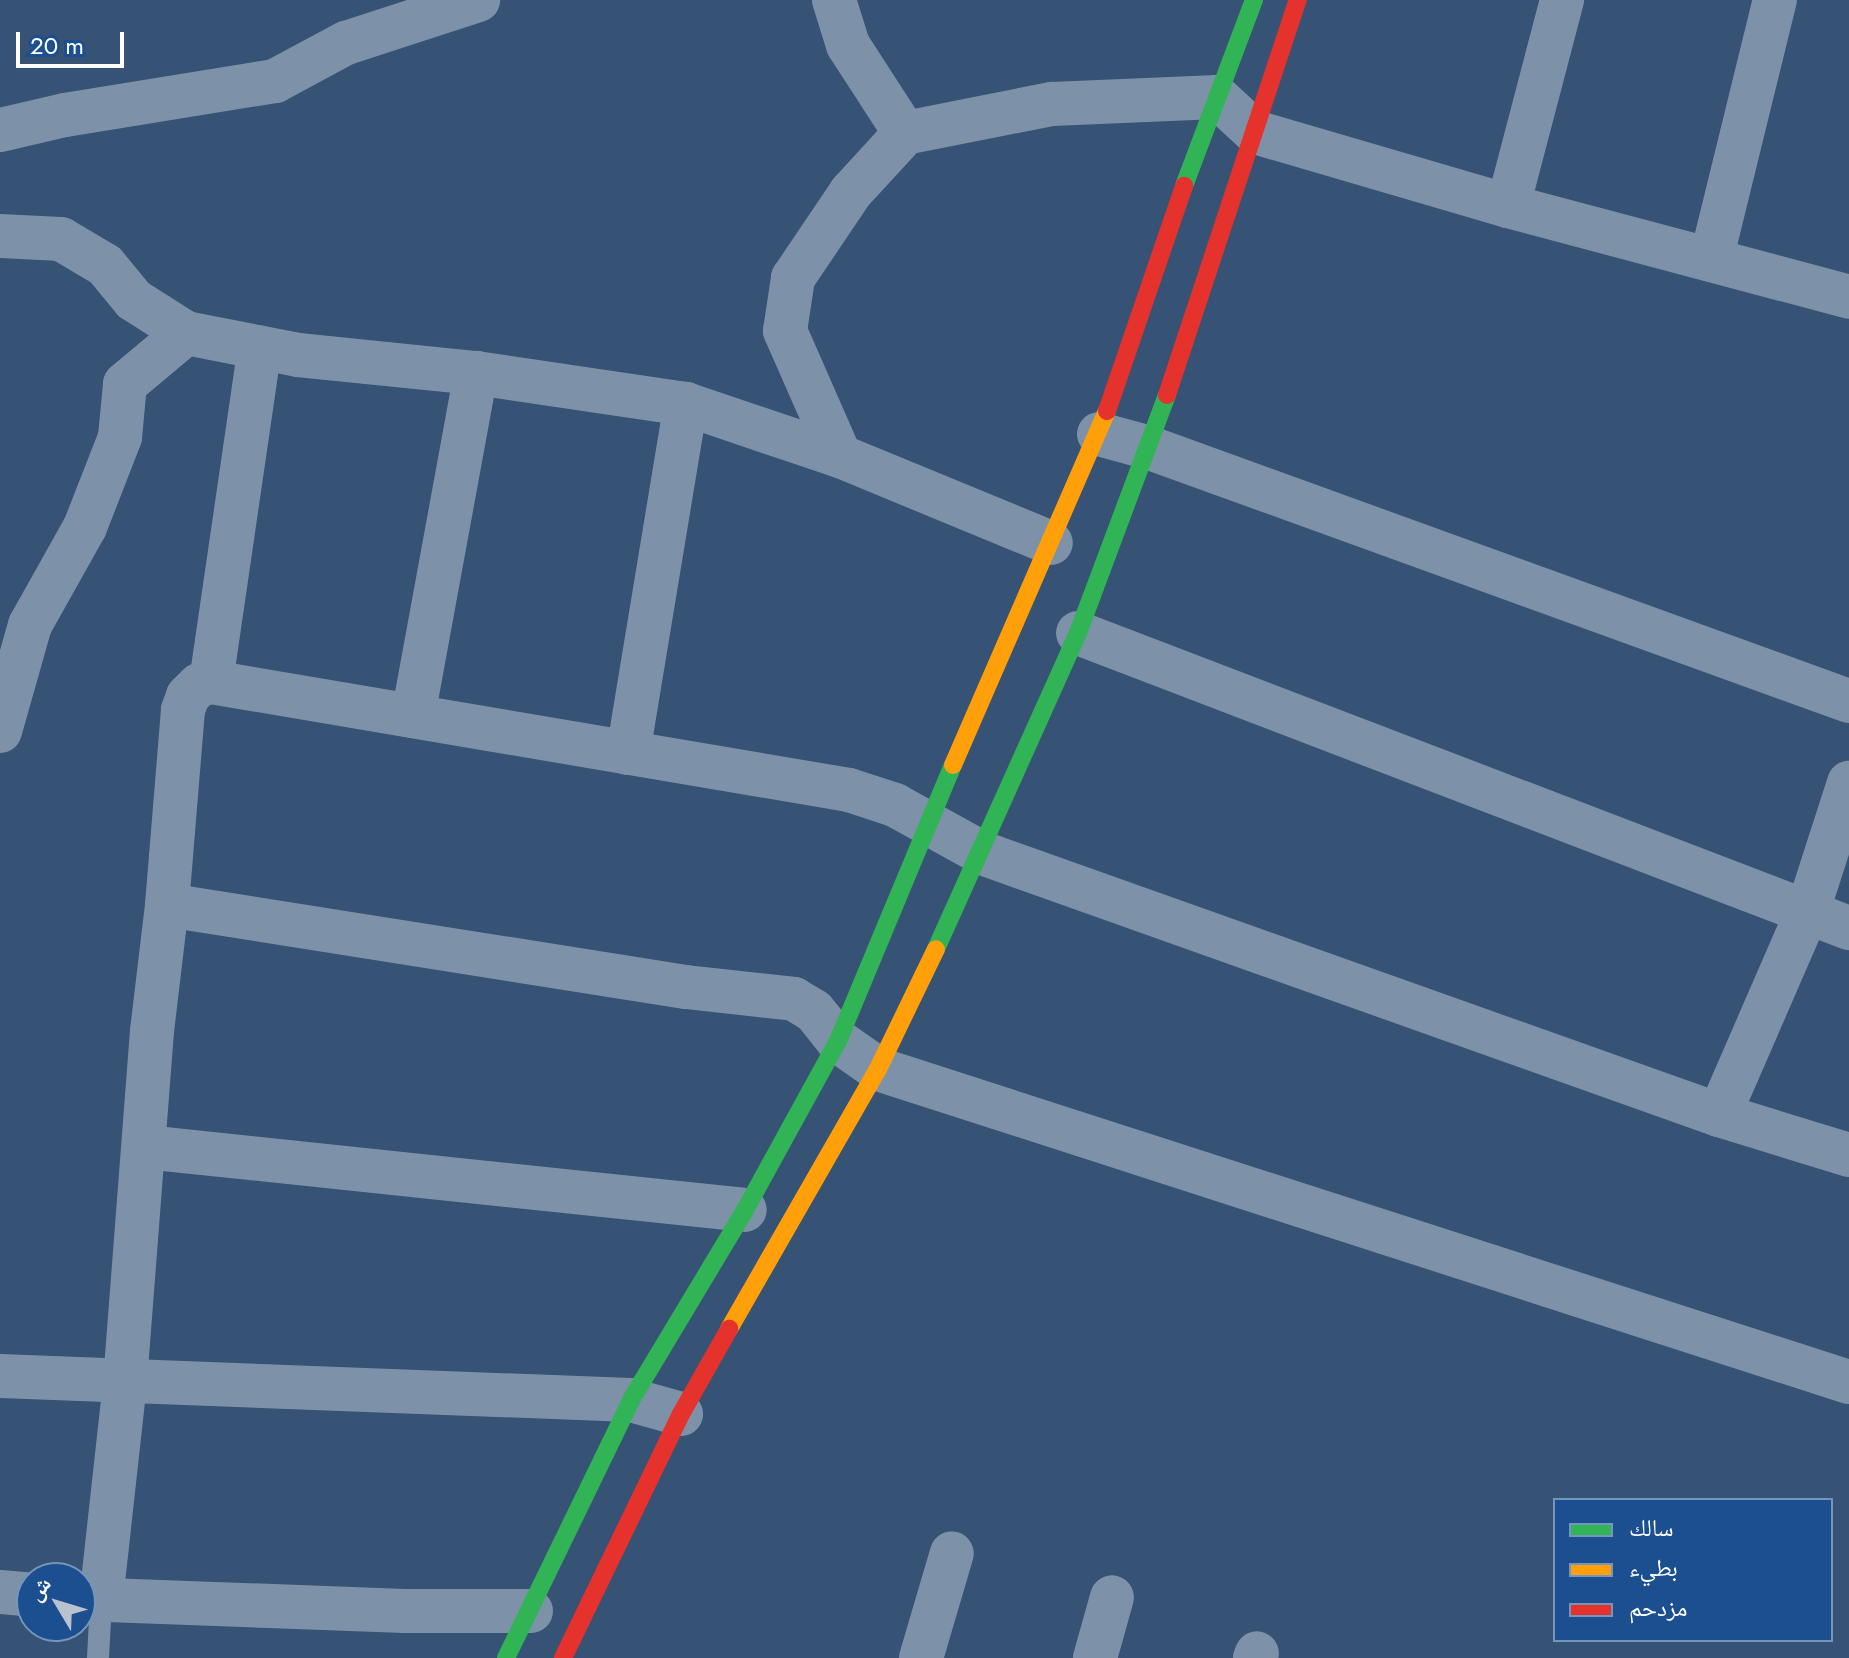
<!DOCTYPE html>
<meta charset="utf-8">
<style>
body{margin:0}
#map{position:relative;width:1849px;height:1658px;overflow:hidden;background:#365274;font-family:Jost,"Noto Naskh Arabic",sans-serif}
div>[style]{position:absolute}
.lane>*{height:22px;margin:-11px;padding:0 11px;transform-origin:11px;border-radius:11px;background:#7d92a8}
.street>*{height:44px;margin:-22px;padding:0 22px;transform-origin:22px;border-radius:22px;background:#7d92a8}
.fast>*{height:18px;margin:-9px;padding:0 9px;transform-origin:9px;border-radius:9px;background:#30b455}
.slow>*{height:18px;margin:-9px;padding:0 9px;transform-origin:9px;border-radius:9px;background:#ff9f0a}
.jam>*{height:18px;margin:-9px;padding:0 9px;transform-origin:9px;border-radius:9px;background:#e5322d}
span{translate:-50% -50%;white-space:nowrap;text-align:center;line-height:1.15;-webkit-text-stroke:6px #1b4f8f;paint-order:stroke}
.legend{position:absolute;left:1553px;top:1498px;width:280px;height:144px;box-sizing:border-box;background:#1b4f8f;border:2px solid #7695bc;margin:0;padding:10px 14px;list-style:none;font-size:24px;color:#fff}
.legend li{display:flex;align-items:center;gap:16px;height:40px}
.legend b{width:40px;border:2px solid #7695bc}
.north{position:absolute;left:16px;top:1562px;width:80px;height:80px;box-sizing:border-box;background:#1b4f8f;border:2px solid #7695bc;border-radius:50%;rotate:308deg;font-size:22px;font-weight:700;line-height:32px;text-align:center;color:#fff}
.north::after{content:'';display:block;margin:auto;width:28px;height:36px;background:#b9c2ce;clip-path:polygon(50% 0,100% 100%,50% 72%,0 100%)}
.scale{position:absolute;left:16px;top:32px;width:108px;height:36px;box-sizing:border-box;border:4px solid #fff;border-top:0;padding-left:10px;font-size:24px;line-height:28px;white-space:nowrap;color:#fff;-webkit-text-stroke:6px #1b4f8f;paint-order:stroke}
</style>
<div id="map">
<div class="lane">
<i style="left:98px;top:1658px;width:58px;rotate:-87deg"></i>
</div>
<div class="street">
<i style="left:834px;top:0;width:47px;rotate:72.7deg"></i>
<i style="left:848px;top:45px;width:105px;rotate:57.1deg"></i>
<i style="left:0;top:130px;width:67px;rotate:-13deg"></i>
<i style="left:65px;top:115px;width:213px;rotate:-9.2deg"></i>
<i style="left:275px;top:81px;width:81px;rotate:-28.2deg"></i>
<i style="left:346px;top:43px;width:139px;rotate:-18deg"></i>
<i style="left:1508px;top:206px;width:353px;rotate:14.9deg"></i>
<i style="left:0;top:236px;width:61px;rotate:2.8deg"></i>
<i style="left:61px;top:239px;width:51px;rotate:30.6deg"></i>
<i style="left:105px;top:265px;width:45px;rotate:50.4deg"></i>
<i style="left:134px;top:300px;width:62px;rotate:32.4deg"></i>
<i style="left:1711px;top:260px;width:268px;rotate:-76.2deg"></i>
<i style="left:1099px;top:434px;width:53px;rotate:15.4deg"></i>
<i style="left:1150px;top:448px;width:743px;rotate:19.9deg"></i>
<i style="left:840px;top:456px;width:137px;rotate:-113.7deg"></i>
<i style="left:785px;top:331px;width:54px;rotate:-81.4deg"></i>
<i style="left:793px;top:278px;width:104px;rotate:-56deg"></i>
<i style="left:851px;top:192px;width:80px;rotate:-47.5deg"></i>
<i style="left:905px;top:133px;width:150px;rotate:-11.2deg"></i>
<i style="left:1052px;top:104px;width:165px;rotate:-2.4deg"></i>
<i style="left:1217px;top:97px;width:52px;rotate:42.6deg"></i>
<i style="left:1255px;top:132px;width:264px;rotate:16.3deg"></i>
<i style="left:1508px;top:206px;width:213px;rotate:-75.3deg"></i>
<i style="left:1078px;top:633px;width:826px;rotate:20.94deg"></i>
<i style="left:211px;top:682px;width:338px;rotate:-81.7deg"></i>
<i style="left:413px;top:716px;width:349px;rotate:-79.6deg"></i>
<i style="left:0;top:731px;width:110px;rotate:-74.2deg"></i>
<i style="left:30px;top:625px;width:112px;rotate:-60.7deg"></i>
<i style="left:85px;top:527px;width:97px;rotate:-68.7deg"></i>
<i style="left:120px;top:437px;width:53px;rotate:-84.6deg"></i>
<i style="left:125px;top:384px;width:80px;rotate:-39.9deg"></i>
<i style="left:186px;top:333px;width:114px;rotate:11.1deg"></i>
<i style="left:298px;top:355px;width:179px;rotate:5.8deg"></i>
<i style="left:476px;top:373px;width:212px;rotate:8.4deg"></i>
<i style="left:686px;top:404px;width:163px;rotate:18.7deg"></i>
<i style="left:840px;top:456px;width:228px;rotate:22.4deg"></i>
<i style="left:628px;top:753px;width:354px;rotate:-80.6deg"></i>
<i style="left:1719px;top:1115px;width:220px;rotate:-66.5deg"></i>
<i style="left:1807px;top:913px;width:137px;rotate:-72.1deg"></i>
<i style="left:145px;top:1147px;width:603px;rotate:5.99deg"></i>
<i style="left:1849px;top:1155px;width:136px;rotate:-162.9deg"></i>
<i style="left:1719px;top:1115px;width:782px;rotate:-160.43deg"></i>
<i style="left:982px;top:853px;width:99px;rotate:-151.1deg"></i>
<i style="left:895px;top:805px;width:48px;rotate:-161.9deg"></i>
<i style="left:849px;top:790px;width:647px;rotate:-170.39deg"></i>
<i style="left:211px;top:682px;width:12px;rotate:166deg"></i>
<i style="left:199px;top:685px;width:16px;rotate:135deg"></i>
<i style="left:188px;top:696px;width:15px;rotate:110deg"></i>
<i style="left:183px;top:710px;width:196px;rotate:94.7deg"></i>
<i style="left:167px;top:905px;width:525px;rotate:8.98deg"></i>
<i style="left:686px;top:987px;width:109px;rotate:6.3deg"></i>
<i style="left:794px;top:999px;width:23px;rotate:31deg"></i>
<i style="left:814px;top:1011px;width:38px;rotate:51deg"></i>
<i style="left:838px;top:1041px;width:49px;rotate:35deg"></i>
<i style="left:878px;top:1069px;width:1020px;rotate:17.87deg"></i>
<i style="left:0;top:1376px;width:631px;rotate:2.18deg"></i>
<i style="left:631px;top:1400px;width:52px;rotate:15.6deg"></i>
<i style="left:0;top:1592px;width:32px;rotate:5deg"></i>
<i style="left:80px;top:1599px;width:325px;rotate:2.1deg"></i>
<i style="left:405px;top:1611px;width:126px"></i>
<i style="left:101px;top:1600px;width:219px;rotate:-83.7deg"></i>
<i style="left:125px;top:1382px;width:352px;rotate:-85.6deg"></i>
<i style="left:152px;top:1031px;width:127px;rotate:-83.2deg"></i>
<i style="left:921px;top:1658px;width:109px;rotate:-73.6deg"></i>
<i style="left:1095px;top:1658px;width:63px;rotate:-74.4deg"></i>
<i style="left:1255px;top:1658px;width:5px;rotate:-68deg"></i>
</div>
<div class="fast">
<i style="left:1184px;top:186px;width:199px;rotate:-69.4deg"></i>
<i style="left:936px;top:949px;width:346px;rotate:-65.8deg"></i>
<i style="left:1078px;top:633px;width:254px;rotate:-69.5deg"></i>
<i style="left:506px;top:1658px;width:287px;rotate:-64.1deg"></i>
<i style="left:631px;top:1400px;width:222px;rotate:-59deg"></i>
<i style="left:745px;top:1210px;width:193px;rotate:-61.2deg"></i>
<i style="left:838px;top:1041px;width:299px;rotate:-67.4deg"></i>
</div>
<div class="slow">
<i style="left:953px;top:765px;width:386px;rotate:-66.5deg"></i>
<i style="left:729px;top:1329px;width:300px;rotate:-60.2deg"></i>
<i style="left:878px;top:1069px;width:133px;rotate:-64.2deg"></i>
</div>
<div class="jam">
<i style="left:1167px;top:395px;width:416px;rotate:-71.7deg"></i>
<i style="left:1107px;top:411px;width:238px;rotate:-71.1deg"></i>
<i style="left:563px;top:1658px;width:271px;rotate:-64.2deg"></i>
<i style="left:681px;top:1414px;width:98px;rotate:-60.5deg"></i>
</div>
<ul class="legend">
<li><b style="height:10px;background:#30b455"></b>سالك</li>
<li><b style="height:10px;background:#ff9f0a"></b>بطيء</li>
<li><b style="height:10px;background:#e5322d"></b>مزدحم</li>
</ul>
<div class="north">ش</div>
<div class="scale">20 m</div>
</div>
